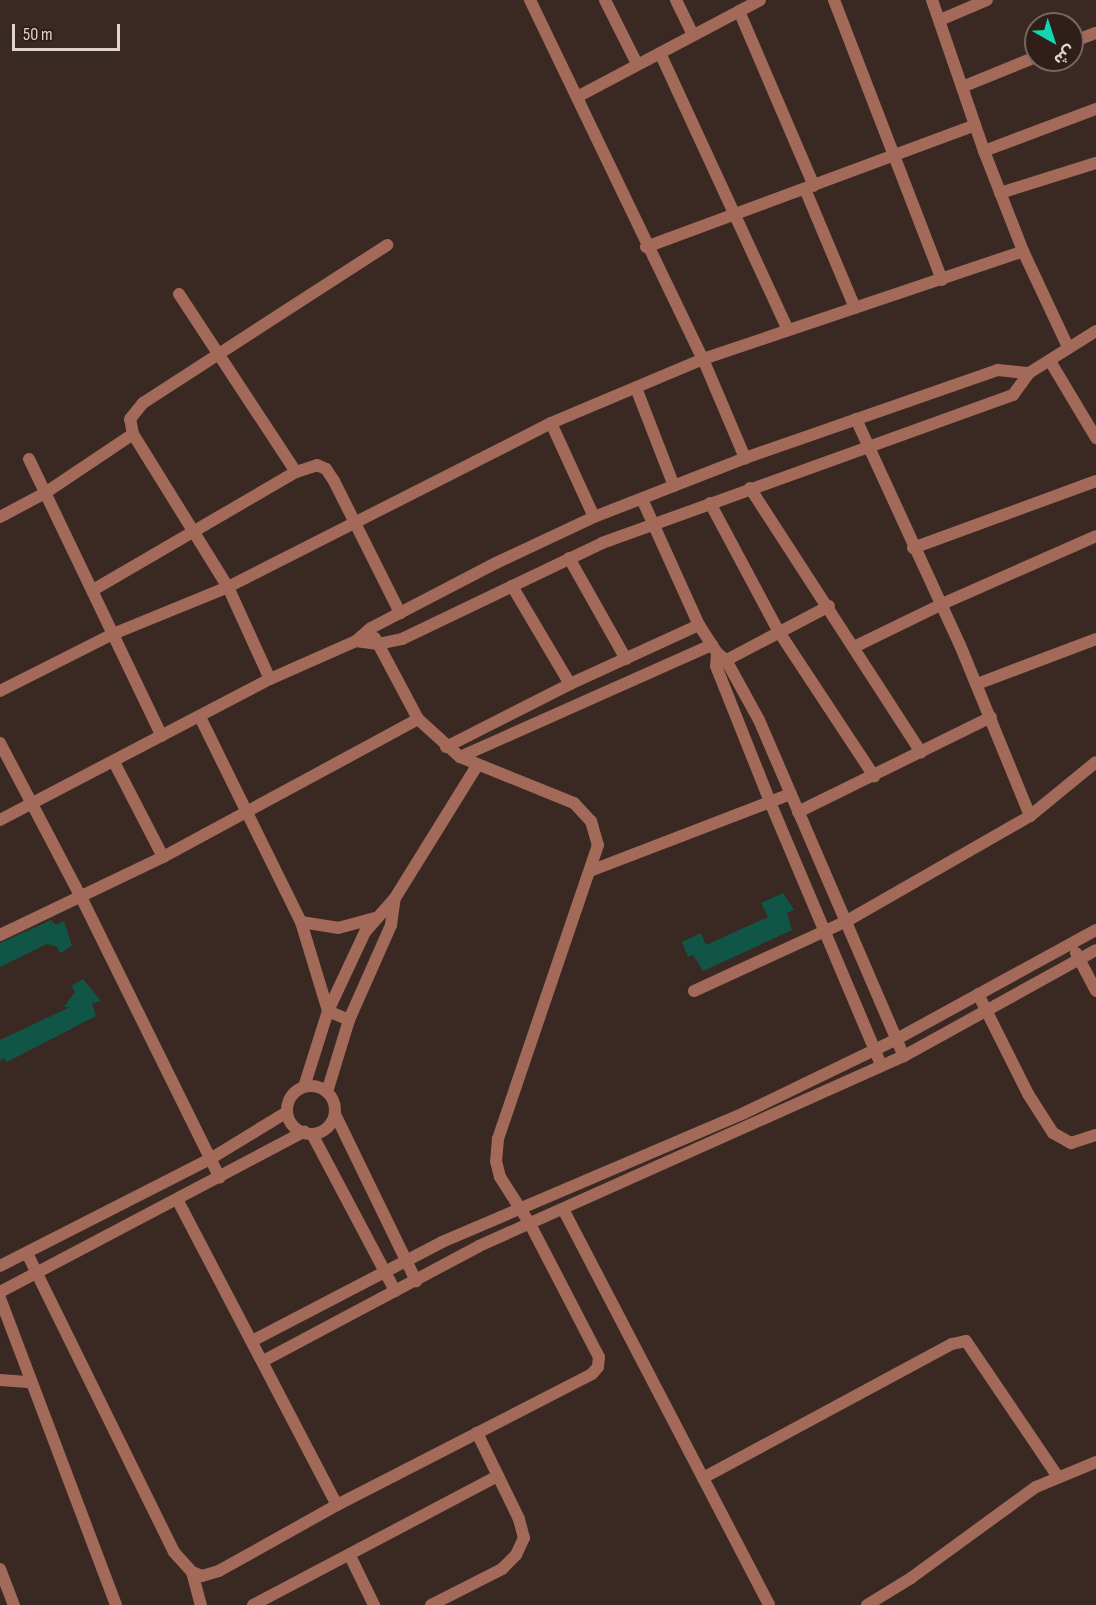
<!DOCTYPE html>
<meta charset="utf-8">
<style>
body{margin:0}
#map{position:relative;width:1096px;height:1605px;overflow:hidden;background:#3a2823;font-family:"Sofia Sans Condensed","Noto Sans Arabic",sans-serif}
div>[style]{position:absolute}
.building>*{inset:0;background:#115547}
.minor>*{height:12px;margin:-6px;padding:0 6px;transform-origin:6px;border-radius:6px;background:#a36959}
.minor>.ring{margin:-6px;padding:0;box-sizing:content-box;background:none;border:12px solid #a36959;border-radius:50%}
.tertiary>*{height:12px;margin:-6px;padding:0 6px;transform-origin:6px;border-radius:6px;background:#a36959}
span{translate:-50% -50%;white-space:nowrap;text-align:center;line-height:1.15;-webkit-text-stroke:6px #301e19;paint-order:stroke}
.north{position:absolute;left:1024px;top:12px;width:60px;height:60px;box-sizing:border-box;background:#301e19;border:2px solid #766662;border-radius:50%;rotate:141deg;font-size:16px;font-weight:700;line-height:24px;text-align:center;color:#dfd3d0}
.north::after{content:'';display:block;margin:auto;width:21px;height:27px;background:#16d5b3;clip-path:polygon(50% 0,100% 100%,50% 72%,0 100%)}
.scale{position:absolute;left:12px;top:24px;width:108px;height:27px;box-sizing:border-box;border:3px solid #dfd3d0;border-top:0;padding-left:8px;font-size:18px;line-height:21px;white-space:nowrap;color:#dfd3d0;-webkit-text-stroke:4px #301e19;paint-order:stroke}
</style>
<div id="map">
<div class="building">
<i style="clip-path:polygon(783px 893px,794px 910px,787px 913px,792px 930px,703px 971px,693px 955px,688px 957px,682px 942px,701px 933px,706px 945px,768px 917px,761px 903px)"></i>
<i style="clip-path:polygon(51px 920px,56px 925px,64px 921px,72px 946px,60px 953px,57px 947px,47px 944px,0 967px,0 943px)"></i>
<i style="clip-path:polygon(83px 979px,101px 1001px,92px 1003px,96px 1016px,7px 1062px,4px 1058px,0 1061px,0 1040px,70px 1007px,64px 1007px,75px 992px,71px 986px)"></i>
</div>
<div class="minor">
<i style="left:530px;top:0;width:399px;rotate:64.3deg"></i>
<i style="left:703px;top:359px;width:108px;rotate:67deg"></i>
<i style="left:605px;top:0;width:72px;rotate:63.4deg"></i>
<i style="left:676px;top:0;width:39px;rotate:64deg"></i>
<i style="left:834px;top:0;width:300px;rotate:68.9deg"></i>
<i style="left:932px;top:0;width:160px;rotate:71deg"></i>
<i style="left:984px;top:151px;width:107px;rotate:68.7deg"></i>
<i style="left:1023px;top:251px;width:106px;rotate:64.9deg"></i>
<i style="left:739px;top:11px;width:190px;rotate:66.8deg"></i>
<i style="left:940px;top:20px;width:51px;rotate:-23.1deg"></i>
<i style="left:1072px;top:42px;width:26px;rotate:-21deg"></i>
<i style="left:660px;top:53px;width:305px;rotate:65.2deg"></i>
<i style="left:962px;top:87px;width:80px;rotate:-22.1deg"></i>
<i style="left:577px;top:97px;width:207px;rotate:-27.9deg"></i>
<i style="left:984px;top:151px;width:120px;rotate:-20.6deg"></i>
<i style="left:805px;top:189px;width:129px;rotate:67.2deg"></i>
<i style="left:1000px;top:193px;width:101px;rotate:-17.4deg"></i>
<i style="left:646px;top:247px;width:351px;rotate:-20.3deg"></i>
<i style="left:179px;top:294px;width:213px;rotate:56.7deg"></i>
<i style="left:1050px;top:361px;width:90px;rotate:59.1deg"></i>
<i style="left:636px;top:388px;width:105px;rotate:68.8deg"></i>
<i style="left:856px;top:419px;width:249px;rotate:65.3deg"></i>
<i style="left:960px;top:645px;width:185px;rotate:67.7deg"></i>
<i style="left:551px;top:423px;width:103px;rotate:65.4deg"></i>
<i style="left:133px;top:434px;width:180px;rotate:58.2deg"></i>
<i style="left:228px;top:587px;width:101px;rotate:65.5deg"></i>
<i style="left:29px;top:459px;width:307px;rotate:64.4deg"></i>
<i style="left:750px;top:488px;width:315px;rotate:57.1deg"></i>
<i style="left:642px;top:499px;width:138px;rotate:65.7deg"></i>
<i style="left:699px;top:625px;width:33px;rotate:57deg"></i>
<i style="left:717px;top:653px;width:11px;rotate:38deg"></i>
<i style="left:726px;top:660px;width:68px;rotate:61.2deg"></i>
<i style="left:759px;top:720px;width:366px;rotate:66.7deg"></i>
<i style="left:710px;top:503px;width:146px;rotate:61.9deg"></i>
<i style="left:779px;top:632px;width:173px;rotate:56.6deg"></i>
<i style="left:0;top:517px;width:51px;rotate:-28.1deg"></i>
<i style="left:45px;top:493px;width:106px;rotate:-33.8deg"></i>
<i style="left:133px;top:434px;width:15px;rotate:-101deg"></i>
<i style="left:130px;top:419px;width:21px;rotate:-51deg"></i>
<i style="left:143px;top:403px;width:291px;rotate:-32.9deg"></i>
<i style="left:913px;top:548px;width:195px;rotate:-20.1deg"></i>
<i style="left:569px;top:558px;width:116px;rotate:60.6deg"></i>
<i style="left:512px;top:586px;width:114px;rotate:59.4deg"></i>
<i style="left:93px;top:590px;width:235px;rotate:-30.2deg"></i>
<i style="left:296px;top:472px;width:22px;rotate:-18deg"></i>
<i style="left:317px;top:465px;width:10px;rotate:24deg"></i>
<i style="left:326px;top:469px;width:14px;rotate:56deg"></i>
<i style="left:334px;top:481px;width:148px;rotate:63.4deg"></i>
<i style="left:375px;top:638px;width:92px;rotate:62deg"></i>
<i style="left:356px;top:641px;width:22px;rotate:8deg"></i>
<i style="left:378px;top:644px;width:25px;rotate:-12deg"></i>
<i style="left:402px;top:639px;width:222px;rotate:-25.6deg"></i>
<i style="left:602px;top:543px;width:437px;rotate:-19.8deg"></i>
<i style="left:1013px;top:395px;width:27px;rotate:-54deg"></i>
<i style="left:1029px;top:373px;width:79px;rotate:-32.1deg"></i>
<i style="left:854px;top:647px;width:98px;rotate:-26deg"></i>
<i style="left:942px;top:604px;width:168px;rotate:-23.8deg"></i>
<i style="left:717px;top:653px;width:13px;rotate:94deg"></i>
<i style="left:716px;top:666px;width:146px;rotate:68.3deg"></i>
<i style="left:770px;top:802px;width:285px;rotate:67.1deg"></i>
<i style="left:721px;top:663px;width:122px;rotate:-27.8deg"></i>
<i style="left:977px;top:684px;width:127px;rotate:-20.7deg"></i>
<i style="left:0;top:691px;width:127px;rotate:-26.8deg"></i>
<i style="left:113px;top:634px;width:124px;rotate:-22.2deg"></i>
<i style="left:228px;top:587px;width:362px;rotate:-26.9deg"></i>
<i style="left:551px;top:423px;width:165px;rotate:-22.8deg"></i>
<i style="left:703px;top:359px;width:338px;rotate:-18.6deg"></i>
<i style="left:200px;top:717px;width:229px;rotate:63.8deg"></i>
<i style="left:301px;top:922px;width:93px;rotate:73.1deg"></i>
<i style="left:328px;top:1011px;width:23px;rotate:23deg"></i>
<i style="left:0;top:743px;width:174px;rotate:62.3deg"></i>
<i style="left:81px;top:897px;width:313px;rotate:63.7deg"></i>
<i style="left:446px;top:747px;width:139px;rotate:-26.9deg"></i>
<i style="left:570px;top:684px;width:142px;rotate:-24.6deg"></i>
<i style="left:460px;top:757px;width:276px;rotate:-24deg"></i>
<i style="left:114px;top:762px;width:107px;rotate:62.7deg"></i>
<i style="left:798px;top:812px;width:215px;rotate:-26.2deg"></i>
<i style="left:0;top:820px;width:305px;rotate:-27.6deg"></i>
<i style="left:270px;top:679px;width:94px;rotate:-23.8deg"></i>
<i style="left:356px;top:641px;width:20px;rotate:-41deg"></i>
<i style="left:371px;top:628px;width:141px;rotate:-27.5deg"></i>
<i style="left:496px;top:563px;width:108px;rotate:-25.1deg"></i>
<i style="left:594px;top:517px;width:162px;rotate:-21.3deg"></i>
<i style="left:745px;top:458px;width:268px;rotate:-19.2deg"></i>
<i style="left:998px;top:370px;width:31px;rotate:6deg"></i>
<i style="left:590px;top:871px;width:215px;rotate:-21deg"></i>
<i style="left:301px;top:922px;width:37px;rotate:9deg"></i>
<i style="left:338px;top:928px;width:39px;rotate:-15deg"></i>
<i style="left:0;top:935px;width:181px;rotate:-25.6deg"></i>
<i style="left:163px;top:857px;width:290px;rotate:-28.4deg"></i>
<i style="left:418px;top:719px;width:57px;rotate:42.1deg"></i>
<i style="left:460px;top:757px;width:123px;rotate:22deg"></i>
<i style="left:574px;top:803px;width:25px;rotate:47deg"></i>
<i style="left:591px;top:821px;width:25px;rotate:74deg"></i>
<i style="left:598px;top:845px;width:311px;rotate:108.8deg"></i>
<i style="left:498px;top:1139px;width:22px;rotate:95deg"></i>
<i style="left:496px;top:1161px;width:16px;rotate:76deg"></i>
<i style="left:500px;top:1177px;width:56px;rotate:57.4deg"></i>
<i style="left:530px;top:1224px;width:150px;rotate:62.6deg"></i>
<i style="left:599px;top:1357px;width:10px;rotate:96deg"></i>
<i style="left:598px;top:1367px;width:9px;rotate:131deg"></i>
<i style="left:592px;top:1374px;width:287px;rotate:152.8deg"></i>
<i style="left:337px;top:1505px;width:135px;rotate:150.8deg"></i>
<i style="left:219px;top:1571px;width:18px;rotate:164deg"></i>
<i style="left:202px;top:1576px;width:11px;rotate:-158deg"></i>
<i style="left:192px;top:1572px;width:27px;rotate:-132deg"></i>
<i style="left:174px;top:1552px;width:333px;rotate:-116.2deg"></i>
<i style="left:1076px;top:953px;width:43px;rotate:62.2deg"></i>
<i style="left:694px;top:991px;width:166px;rotate:-24.6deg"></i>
<i style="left:845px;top:922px;width:213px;rotate:-29.8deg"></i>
<i style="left:1030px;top:816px;width:85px;rotate:-39.3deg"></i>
<i style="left:978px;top:994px;width:112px;rotate:63.4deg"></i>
<i style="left:1028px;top:1094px;width:46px;rotate:57.3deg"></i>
<i style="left:1053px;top:1133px;width:21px;rotate:29deg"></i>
<i style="left:1071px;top:1143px;width:26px;rotate:-18deg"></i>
<i class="ring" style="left:287px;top:1086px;width:36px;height:36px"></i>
<i style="left:304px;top:1087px;width:80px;rotate:-72.5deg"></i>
<i style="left:328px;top:1011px;width:87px;rotate:-64.9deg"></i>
<i style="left:365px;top:932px;width:45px;rotate:-48.6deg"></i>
<i style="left:395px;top:898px;width:155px;rotate:-58.2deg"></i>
<i style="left:327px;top:1092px;width:75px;rotate:-73deg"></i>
<i style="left:349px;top:1020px;width:104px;rotate:-66.1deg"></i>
<i style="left:391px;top:925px;width:27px;rotate:-82deg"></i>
<i style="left:335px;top:1114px;width:186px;rotate:64.1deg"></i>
<i style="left:312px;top:1134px;width:178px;rotate:62.1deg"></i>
<i style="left:178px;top:1201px;width:343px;rotate:62.4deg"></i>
<i style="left:563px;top:1209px;width:446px;rotate:62.5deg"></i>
<i style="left:0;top:1266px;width:236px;rotate:-27deg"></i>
<i style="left:210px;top:1159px;width:90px;rotate:-31.4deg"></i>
<i style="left:0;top:1292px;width:344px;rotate:-27.8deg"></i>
<i style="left:254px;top:1340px;width:212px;rotate:-27.5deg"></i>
<i style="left:442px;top:1242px;width:328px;rotate:-23.1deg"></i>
<i style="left:744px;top:1113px;width:168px;rotate:-25.8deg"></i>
<i style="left:895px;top:1040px;width:229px;rotate:-28.7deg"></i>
<i style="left:265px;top:1360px;width:242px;rotate:-28deg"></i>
<i style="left:479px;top:1246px;width:466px;rotate:-24.1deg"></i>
<i style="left:904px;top:1056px;width:219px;rotate:-28.9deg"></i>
<i style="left:0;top:1380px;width:31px;rotate:4deg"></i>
<i style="left:703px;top:1478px;width:283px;rotate:-28.3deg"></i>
<i style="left:952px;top:1344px;width:14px;rotate:-12deg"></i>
<i style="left:966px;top:1341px;width:164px;rotate:55.9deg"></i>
<i style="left:350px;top:1556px;width:55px;rotate:63.9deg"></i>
<i style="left:0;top:1569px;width:39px;rotate:69deg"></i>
<i style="left:192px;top:1572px;width:34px;rotate:75deg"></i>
<i style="left:253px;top:1605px;width:277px;rotate:-27.8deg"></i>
<i style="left:431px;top:1605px;width:80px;rotate:-26.9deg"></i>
<i style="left:502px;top:1569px;width:20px;rotate:-45deg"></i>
<i style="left:516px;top:1555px;width:19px;rotate:-65deg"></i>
<i style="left:524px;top:1538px;width:20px;rotate:-105deg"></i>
<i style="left:519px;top:1519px;width:96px;rotate:-116deg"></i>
<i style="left:867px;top:1605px;width:52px;rotate:-31.5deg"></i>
<i style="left:911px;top:1578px;width:155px;rotate:-36.1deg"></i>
<i style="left:1036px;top:1487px;width:65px;rotate:-22.6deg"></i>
</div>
<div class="tertiary">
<i style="left:0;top:1298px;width:328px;rotate:69.3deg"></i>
</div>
<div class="north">ش</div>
<div class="scale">50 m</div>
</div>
